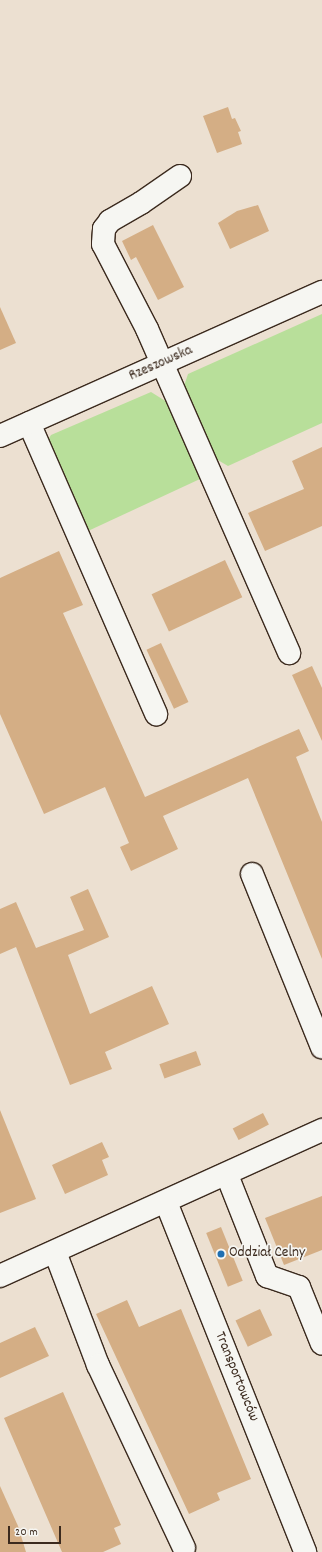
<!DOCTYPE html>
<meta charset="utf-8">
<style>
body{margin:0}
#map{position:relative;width:322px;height:1552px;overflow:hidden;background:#ece0d1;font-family:Dekko,sans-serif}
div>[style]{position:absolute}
.green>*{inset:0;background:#b8df9a}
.building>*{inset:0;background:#d4ae85;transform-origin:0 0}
.roads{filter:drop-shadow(1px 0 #3b2a1e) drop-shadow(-1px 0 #3b2a1e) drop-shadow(0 1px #3b2a1e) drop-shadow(0 -1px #3b2a1e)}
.minor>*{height:22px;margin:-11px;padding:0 11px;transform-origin:11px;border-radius:11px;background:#f6f6f2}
.dots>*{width:11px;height:11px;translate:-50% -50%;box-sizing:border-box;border:2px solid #f6f6f2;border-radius:50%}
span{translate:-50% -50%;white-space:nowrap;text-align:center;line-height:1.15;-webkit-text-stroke:3.5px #f6f6f2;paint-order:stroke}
.street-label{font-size:15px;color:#3b2a1e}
.poi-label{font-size:15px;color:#3b2a1e}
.left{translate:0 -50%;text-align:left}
.scale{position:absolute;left:8px;top:1526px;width:53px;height:18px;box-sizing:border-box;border:2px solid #3b2a1e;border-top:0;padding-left:5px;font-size:12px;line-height:14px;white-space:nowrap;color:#3b2a1e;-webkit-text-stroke:3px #f6f6f2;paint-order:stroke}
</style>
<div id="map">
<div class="green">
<i style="clip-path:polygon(322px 314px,322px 423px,228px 466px,211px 456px,184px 395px,184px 386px,188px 374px)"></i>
<i style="clip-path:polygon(151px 392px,167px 402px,200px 479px,88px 531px,48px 440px,51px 435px)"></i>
</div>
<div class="building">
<i style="clip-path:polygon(228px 107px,232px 119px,235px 118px,241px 131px,238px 132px,242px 144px,217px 153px,203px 116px)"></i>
<i style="clip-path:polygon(258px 205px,269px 231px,230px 249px,218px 223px,237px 211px)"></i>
<i style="clip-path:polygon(153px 225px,184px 287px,158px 300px,136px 257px,131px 260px,122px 241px)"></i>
<i style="clip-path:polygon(0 307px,16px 343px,0 350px)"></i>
<i style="clip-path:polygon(322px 447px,322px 526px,265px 551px,248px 513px,304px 489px,292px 461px)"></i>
<i style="clip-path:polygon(59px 551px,83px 605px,63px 613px,145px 797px,299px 729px,309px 751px,296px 757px,322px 822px,322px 959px,248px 778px,163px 816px,178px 849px,131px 871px,120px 847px,129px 843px,105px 787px,44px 814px,0 714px,0 578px)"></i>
<i style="left:225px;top:560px;width:41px;height:81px;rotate:65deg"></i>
<i style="left:161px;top:643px;width:65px;height:16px;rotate:65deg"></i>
<i style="clip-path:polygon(312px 666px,322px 688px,322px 741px,292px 675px)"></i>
<i style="clip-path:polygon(88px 889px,109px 937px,68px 955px,90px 1014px,152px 986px,169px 1024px,105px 1052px,112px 1069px,70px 1085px,16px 947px,0 954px,0 909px,16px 902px,36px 948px,84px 930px,70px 897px)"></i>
<i style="left:196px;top:1051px;width:15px;height:39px;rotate:70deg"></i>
<i style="clip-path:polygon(0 1110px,36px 1199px,0 1213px)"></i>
<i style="left:263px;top:1113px;width:13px;height:34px;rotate:63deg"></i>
<i style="clip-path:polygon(102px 1142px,109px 1157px,102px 1160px,108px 1175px,65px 1194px,52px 1165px)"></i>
<i style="clip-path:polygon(322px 1196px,322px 1250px,284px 1265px,265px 1218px)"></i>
<i style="left:221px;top:1227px;width:58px;height:16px;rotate:68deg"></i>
<i style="clip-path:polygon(127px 1300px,139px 1327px,181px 1309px,251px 1479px,217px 1493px,220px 1500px,189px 1514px,96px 1314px)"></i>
<i style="left:260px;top:1309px;width:29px;height:27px;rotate:65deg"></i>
<i style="clip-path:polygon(35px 1327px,49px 1356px,0 1378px,0 1343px)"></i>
<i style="clip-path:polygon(63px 1392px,121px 1525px,114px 1528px,121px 1544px,103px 1552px,62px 1552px,4px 1418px)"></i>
<i style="clip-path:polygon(0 1486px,18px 1526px,26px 1552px,0 1552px)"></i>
</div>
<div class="roads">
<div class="minor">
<i style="left:180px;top:176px;width:47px;rotate:145.3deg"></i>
<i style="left:141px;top:203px;width:36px;rotate:150deg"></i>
<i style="left:110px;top:221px;width:10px;rotate:127deg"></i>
<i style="left:104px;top:229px;width:15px;rotate:94deg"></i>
<i style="left:103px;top:244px;width:96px;rotate:62.6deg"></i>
<i style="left:147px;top:329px;width:354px;rotate:66.3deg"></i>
<i style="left:29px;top:423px;width:318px;rotate:66.4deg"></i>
<i style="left:0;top:436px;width:353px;rotate:-24.1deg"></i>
<i style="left:252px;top:874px;width:187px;rotate:68deg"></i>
<i style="left:227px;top:1175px;width:109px;rotate:68.4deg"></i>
<i style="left:267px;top:1276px;width:34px;rotate:19deg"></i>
<i style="left:299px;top:1287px;width:61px;rotate:68deg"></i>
<i style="left:166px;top:1202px;width:377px;rotate:68.3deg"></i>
<i style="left:55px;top:1252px;width:121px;rotate:69.2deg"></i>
<i style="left:98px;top:1365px;width:202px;rotate:64.8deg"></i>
<i style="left:0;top:1276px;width:354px;rotate:-24.4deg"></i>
</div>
</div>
<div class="dots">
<i style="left:221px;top:1254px;background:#1f6fb2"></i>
</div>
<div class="street-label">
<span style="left:161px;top:364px;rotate:-24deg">Rzeszowska</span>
<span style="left:236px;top:1377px;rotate:68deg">Transportowców</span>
</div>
<div class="poi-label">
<span class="left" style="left:229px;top:1254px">Oddział Celny</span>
</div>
<div class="scale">20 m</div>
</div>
